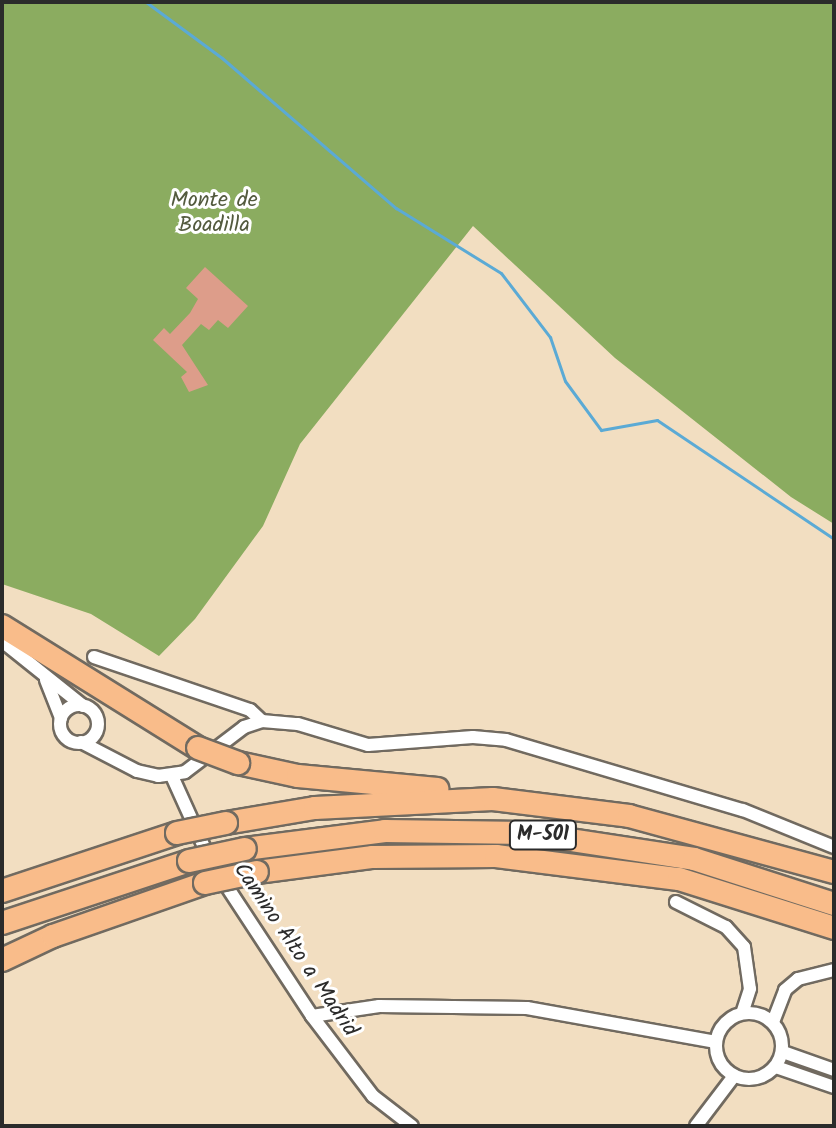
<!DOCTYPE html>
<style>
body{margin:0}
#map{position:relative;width:836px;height:1128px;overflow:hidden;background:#f2dec1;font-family:Kalam,sans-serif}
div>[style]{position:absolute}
.forest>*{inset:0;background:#8bac60}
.stream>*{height:3px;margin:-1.5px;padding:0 1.5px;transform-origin:1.5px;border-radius:1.5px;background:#5baad5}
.building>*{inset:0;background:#dd9d8a}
.roads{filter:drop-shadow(2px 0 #716a60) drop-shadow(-2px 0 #716a60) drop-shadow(0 2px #716a60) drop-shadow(0 -2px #716a60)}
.street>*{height:12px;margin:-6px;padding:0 6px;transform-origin:6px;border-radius:6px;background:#fff}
.street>.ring{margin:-6px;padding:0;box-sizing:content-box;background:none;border:12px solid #fff;border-radius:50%}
.highway>*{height:22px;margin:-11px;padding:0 11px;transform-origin:11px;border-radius:11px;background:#f9bc8a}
.bridges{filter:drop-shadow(2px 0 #716a60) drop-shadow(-2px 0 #716a60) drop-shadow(0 2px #716a60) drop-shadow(0 -2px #716a60)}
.highway-bridge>*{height:22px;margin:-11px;padding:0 11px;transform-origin:11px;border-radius:11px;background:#f9bc8a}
span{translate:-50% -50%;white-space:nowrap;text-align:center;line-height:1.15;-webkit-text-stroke:6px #fff;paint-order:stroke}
.shield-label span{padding:2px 6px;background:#fff;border:2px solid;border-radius:6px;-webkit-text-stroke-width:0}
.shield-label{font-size:20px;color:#2b2b2b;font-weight:700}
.park-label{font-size:22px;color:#535a3e}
.street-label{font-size:22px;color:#2b2b2b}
.frame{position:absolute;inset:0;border:4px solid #2b2b2b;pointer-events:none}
</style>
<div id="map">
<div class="forest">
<i style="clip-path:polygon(2px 2px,834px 2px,834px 524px,791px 497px,615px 358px,473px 226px,300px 444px,263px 526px,195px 619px,159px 656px,91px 614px,2px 584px)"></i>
</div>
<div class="stream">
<i style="left:146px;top:2px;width:94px;rotate:36.4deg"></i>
<i style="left:222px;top:58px;width:230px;rotate:40.8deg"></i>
<i style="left:396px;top:208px;width:123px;rotate:31.8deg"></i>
<i style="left:501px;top:273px;width:81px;rotate:52.6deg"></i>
<i style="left:550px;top:337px;width:46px;rotate:71.2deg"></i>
<i style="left:565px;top:381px;width:61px;rotate:53.7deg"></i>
<i style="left:601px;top:430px;width:57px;rotate:-10.1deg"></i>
<i style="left:657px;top:420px;width:213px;rotate:33.9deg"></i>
</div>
<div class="building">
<i style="clip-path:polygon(205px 267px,248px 306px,228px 328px,218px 320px,209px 330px,201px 324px,182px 345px,208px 385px,189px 392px,181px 377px,187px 372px,153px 340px,164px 328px,170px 334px,190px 313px,198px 299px,186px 288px)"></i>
</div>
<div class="roads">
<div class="street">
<i style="left:2px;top:641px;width:104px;rotate:38.7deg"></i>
<i style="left:94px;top:657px;width:165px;rotate:18.8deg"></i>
<i style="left:250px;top:710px;width:16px;rotate:43deg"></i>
<i style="left:46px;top:680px;width:41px;rotate:68.5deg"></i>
<i class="ring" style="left:60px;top:705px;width:26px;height:26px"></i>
<i style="left:81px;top:742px;width:63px;rotate:27.4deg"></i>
<i style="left:137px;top:771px;width:22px;rotate:13deg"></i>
<i style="left:158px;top:776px;width:27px;rotate:-8deg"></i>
<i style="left:185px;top:772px;width:74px;rotate:-37.3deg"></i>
<i style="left:244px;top:727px;width:19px;rotate:-18deg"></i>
<i style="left:262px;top:721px;width:36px;rotate:5deg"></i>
<i style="left:298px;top:724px;width:73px;rotate:16.7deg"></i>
<i style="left:368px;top:745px;width:105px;rotate:-4.4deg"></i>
<i style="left:473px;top:737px;width:33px;rotate:5deg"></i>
<i style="left:506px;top:740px;width:247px;rotate:16.5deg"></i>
<i style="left:743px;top:810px;width:98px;rotate:22.1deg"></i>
<i style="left:172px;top:776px;width:92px;rotate:65.7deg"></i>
<i style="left:220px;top:876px;width:168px;rotate:56.7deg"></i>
<i style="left:312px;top:1016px;width:101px;rotate:52.7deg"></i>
<i style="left:373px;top:1096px;width:49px;rotate:37.6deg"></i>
<i style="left:676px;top:902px;width:56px;rotate:26.6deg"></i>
<i style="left:726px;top:927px;width:27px;rotate:48deg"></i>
<i style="left:744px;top:947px;width:42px;rotate:81.9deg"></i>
<i style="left:750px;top:989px;width:25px;rotate:108deg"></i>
<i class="ring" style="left:716px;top:1013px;width:54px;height:54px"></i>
<i style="left:312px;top:1016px;width:68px;rotate:-8.5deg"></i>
<i style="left:379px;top:1006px;width:148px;rotate:0.8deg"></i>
<i style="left:527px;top:1008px;width:192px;rotate:10.2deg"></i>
<i style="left:773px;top:1022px;width:34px;rotate:-69deg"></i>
<i style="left:785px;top:990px;width:17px;rotate:-40deg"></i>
<i style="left:798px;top:979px;width:37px;rotate:-14deg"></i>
<i style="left:783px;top:1052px;width:54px;rotate:19.4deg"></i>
<i style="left:776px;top:1067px;width:61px;rotate:19deg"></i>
<i style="left:696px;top:1126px;width:63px;rotate:-52.8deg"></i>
</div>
<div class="highway">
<i style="left:2px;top:626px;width:231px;rotate:31.9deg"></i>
<i style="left:238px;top:763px;width:61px;rotate:12.2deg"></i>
<i style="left:298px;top:776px;width:140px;rotate:5.3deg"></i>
<i style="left:226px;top:823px;width:90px;rotate:-9.6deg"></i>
<i style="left:315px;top:808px;width:178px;rotate:-2.9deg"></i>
<i style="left:493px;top:799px;width:137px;rotate:7.1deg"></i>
<i style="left:629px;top:816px;width:213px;rotate:15.3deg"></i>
<i style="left:245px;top:849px;width:141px;rotate:-7.3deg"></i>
<i style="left:385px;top:831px;width:140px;rotate:0.8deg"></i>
<i style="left:525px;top:833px;width:171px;rotate:8.7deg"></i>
<i style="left:694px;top:859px;width:147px;rotate:17.8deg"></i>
<i style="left:257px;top:872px;width:117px;rotate:-7.4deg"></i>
<i style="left:373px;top:857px;width:123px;rotate:-0.5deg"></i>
<i style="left:496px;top:856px;width:184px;rotate:7.2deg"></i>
<i style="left:679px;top:879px;width:163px;rotate:17.5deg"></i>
<i style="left:2px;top:891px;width:184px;rotate:-18.3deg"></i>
<i style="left:2px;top:923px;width:197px;rotate:-18.3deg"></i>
<i style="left:2px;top:960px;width:56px;rotate:-25.2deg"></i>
<i style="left:53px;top:936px;width:161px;rotate:-19.2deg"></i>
</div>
</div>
<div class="bridges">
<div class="highway-bridge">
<i style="left:198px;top:748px;width:43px;rotate:20.6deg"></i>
<i style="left:177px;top:833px;width:50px;rotate:-11.5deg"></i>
<i style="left:189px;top:861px;width:57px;rotate:-12.1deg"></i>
<i style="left:205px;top:883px;width:53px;rotate:-11.9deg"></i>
</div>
</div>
<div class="shield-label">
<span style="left:543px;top:835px">M-501</span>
</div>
<div class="park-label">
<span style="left:214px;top:213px">Monte de<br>Boadilla</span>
</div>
<div class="street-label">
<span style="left:295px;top:950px;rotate:56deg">Camino Alto a Madrid</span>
</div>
<div class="frame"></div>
</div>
